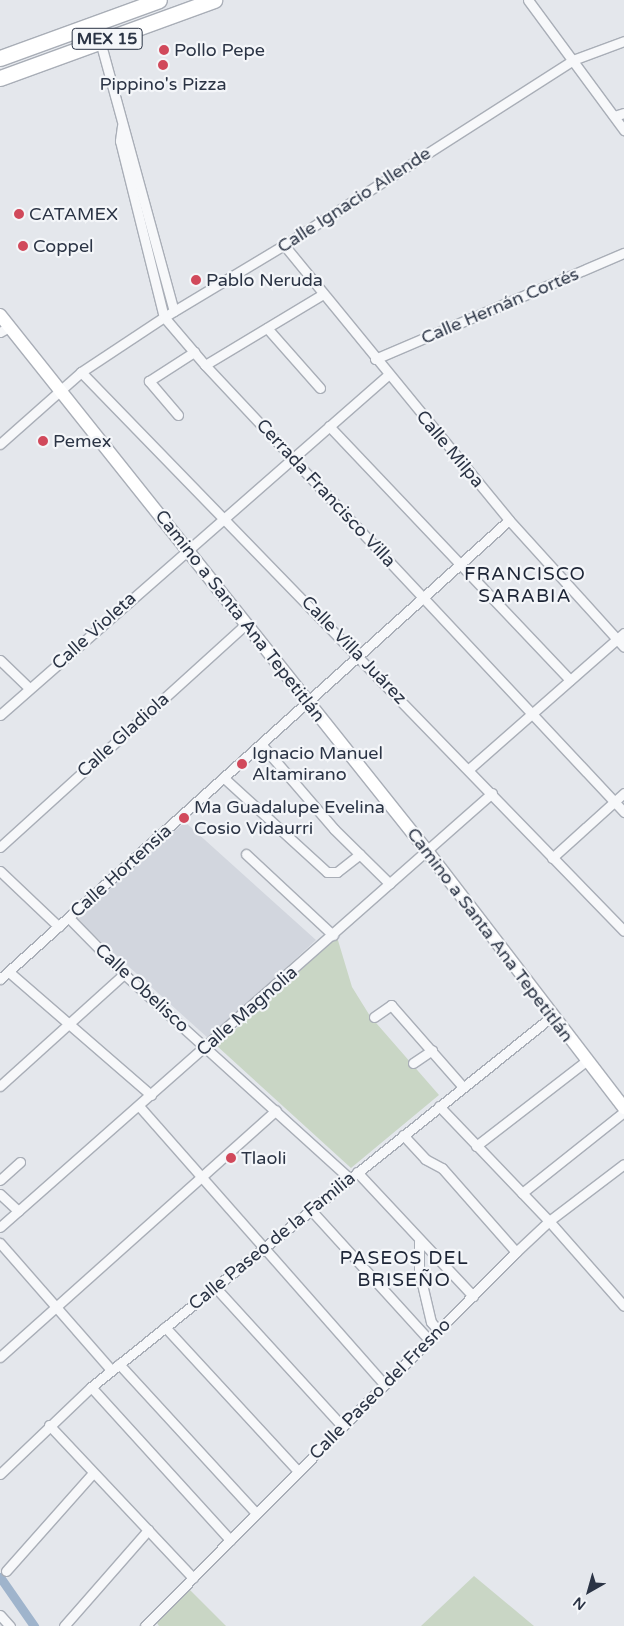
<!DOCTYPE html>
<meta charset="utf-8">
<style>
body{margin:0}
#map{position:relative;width:624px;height:1626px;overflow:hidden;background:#e4e7ec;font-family:"Varela Round",sans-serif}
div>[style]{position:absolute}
.built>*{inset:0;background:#d2d6de}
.green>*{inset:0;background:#c9d6c5}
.canal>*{height:9px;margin:-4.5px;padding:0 4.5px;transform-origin:4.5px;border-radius:4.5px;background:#9fb4cc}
.roads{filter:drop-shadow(1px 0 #a9aeb7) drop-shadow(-1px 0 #a9aeb7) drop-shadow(0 1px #a9aeb7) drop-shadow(0 -1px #a9aeb7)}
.street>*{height:9px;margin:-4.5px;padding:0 4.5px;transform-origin:4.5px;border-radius:4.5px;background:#f7f8fa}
.secondary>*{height:12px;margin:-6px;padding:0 6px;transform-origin:6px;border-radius:6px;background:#fff}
.highway>*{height:15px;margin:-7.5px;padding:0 7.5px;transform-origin:7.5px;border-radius:7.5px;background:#fff}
.dots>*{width:14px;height:14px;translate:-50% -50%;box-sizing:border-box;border:2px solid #f4f6f9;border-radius:50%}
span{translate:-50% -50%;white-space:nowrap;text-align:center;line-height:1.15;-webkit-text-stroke:4.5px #f4f6f9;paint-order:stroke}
.shield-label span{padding:1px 4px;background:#f4f6f9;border:1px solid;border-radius:4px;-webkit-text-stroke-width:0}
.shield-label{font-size:16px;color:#2b3445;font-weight:700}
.poi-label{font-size:18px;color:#2b3445}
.left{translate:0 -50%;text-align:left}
.street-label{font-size:18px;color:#2b3445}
.neighbourhood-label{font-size:19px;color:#1d2536;letter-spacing:1px}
.north{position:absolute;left:564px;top:1566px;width:50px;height:50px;-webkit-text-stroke:4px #f4f6f9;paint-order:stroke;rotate:218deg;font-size:14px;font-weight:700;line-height:20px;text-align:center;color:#2b3445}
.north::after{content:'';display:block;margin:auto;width:18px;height:22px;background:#2b3445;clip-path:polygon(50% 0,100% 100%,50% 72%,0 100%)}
</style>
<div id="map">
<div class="built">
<i style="clip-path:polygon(185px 822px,316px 940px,209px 1039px,76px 919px)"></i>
</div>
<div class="green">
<i style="clip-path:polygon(337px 937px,352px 987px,370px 1016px,439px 1095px,351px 1168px,217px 1046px)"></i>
<i style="clip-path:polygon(474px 1576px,534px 1626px,421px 1626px)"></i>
<i style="clip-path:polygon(187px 1587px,226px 1626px,159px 1626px,155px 1620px)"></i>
</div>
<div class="canal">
<i style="left:0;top:1577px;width:60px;rotate:55.2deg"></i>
</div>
<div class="roads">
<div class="street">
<i style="left:528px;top:0;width:162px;rotate:53.6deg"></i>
<i style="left:100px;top:41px;width:280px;rotate:74.7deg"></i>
<i style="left:614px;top:116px;width:10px;rotate:-17deg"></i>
<i style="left:122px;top:126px;width:15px;rotate:98deg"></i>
<i style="left:120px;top:141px;width:181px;rotate:76deg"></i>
<i style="left:164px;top:317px;width:63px;rotate:49.5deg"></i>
<i style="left:205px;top:365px;width:613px;rotate:46.85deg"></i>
<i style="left:284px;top:245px;width:355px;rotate:50.7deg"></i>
<i style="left:509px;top:520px;width:171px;rotate:47.8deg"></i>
<i style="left:267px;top:328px;width:80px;rotate:48.5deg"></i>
<i style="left:0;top:332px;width:10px;rotate:-29deg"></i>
<i style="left:375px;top:359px;width:271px;rotate:-23.1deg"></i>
<i style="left:205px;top:365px;width:138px;rotate:-31deg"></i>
<i style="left:81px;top:372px;width:779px;rotate:45.83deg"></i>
<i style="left:178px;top:415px;width:45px;rotate:-130.5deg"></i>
<i style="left:149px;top:381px;width:54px;rotate:-32.8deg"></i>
<i style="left:329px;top:426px;width:350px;rotate:46.5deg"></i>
<i style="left:0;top:444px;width:108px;rotate:-41.6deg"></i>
<i style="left:81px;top:372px;width:100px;rotate:-33.5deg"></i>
<i style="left:164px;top:317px;width:140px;rotate:-31deg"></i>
<i style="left:284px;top:245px;width:343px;rotate:-32.6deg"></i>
<i style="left:573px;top:60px;width:54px;rotate:-20.4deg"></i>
<i style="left:0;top:660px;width:40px;rotate:44deg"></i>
<i style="left:0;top:715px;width:516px;rotate:-41.23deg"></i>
<i style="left:261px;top:744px;width:112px;rotate:49.3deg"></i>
<i style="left:334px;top:829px;width:78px;rotate:44.5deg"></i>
<i style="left:469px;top:769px;width:206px;rotate:-41.3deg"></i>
<i style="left:224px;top:778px;width:139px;rotate:42.4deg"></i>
<i style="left:327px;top:872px;width:10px"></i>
<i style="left:337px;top:872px;width:29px;rotate:-38deg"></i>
<i style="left:0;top:847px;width:332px;rotate:-42.2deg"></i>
<i style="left:246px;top:854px;width:119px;rotate:43deg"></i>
<i style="left:552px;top:858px;width:97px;rotate:-42.1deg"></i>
<i style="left:0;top:871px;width:81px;rotate:43.5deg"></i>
<i style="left:69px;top:918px;width:78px;rotate:45.5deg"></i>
<i style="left:124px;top:974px;width:304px;rotate:42.2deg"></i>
<i style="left:9px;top:972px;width:188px;rotate:40.9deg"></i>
<i style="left:0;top:979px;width:685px;rotate:-42.04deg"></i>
<i style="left:374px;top:1017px;width:21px;rotate:-35deg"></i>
<i style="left:391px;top:1005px;width:109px;rotate:48.7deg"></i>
<i style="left:413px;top:1063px;width:23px;rotate:-34deg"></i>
<i style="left:0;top:1086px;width:167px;rotate:-42.1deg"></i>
<i style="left:139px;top:1106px;width:371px;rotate:48.6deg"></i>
<i style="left:439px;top:1106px;width:159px;rotate:46.3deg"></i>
<i style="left:549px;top:1221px;width:113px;rotate:48.6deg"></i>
<i style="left:403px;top:1135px;width:33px;rotate:47deg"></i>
<i style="left:425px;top:1159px;width:19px;rotate:28deg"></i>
<i style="left:442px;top:1168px;width:112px;rotate:48.6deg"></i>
<i style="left:476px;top:1146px;width:139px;rotate:-37.7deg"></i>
<i style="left:357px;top:1172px;width:170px;rotate:46.9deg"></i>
<i style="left:0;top:1180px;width:27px;rotate:-42deg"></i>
<i style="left:522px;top:1193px;width:130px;rotate:-38.5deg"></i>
<i style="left:0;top:1194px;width:25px;rotate:43deg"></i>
<i style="left:310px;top:1209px;width:177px;rotate:47.7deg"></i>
<i style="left:0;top:1227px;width:656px;rotate:-41.42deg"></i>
<i style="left:419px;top:1241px;width:30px;rotate:90deg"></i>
<i style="left:419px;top:1271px;width:52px;rotate:76.8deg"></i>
<i style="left:431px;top:1322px;width:12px;rotate:48deg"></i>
<i style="left:0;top:1243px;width:169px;rotate:48.8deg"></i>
<i style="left:215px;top:1287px;width:188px;rotate:47.6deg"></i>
<i style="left:165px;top:1327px;width:196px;rotate:47.3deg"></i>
<i style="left:0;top:1357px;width:370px;rotate:-41.8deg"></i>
<i style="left:119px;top:1364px;width:202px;rotate:47.4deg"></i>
<i style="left:91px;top:1387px;width:207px;rotate:47.7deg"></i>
<i style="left:49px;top:1425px;width:210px;rotate:46.7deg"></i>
<i style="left:0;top:1474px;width:126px;rotate:-43.7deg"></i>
<i style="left:91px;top:1387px;width:590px;rotate:-38.81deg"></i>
<i style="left:6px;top:1571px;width:131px;rotate:-48.4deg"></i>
<i style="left:0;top:1615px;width:15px;rotate:48deg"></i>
<i style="left:64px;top:1626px;width:128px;rotate:-48.8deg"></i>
<i style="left:145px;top:1626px;width:527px;rotate:-45.23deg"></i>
<i style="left:516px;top:1252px;width:45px;rotate:-43.2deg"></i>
<i style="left:549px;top:1221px;width:94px;rotate:-37.2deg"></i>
</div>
<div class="secondary">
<i style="left:0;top:315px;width:685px;rotate:51.46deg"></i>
<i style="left:427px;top:851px;width:324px;rotate:52.5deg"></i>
</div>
<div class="highway">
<i style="left:0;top:58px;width:169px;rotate:-20deg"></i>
<i style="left:0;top:78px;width:228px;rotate:-20deg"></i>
</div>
</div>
<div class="dots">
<i style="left:164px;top:50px;background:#d1495b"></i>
<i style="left:163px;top:65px;background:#d1495b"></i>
<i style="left:19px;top:214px;background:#d1495b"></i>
<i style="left:23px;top:246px;background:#d1495b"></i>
<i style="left:196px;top:280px;background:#d1495b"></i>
<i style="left:43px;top:441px;background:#d1495b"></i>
<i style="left:242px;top:764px;background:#d1495b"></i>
<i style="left:184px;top:818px;background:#d1495b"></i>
<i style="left:231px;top:1158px;background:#d1495b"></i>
</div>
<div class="shield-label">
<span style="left:107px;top:39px">MEX 15</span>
</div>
<div class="poi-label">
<span class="left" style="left:174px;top:50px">Pollo Pepe</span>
<span style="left:163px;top:84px">Pippino's Pizza</span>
<span class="left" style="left:29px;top:214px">CATAMEX</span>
<span class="left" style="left:33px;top:246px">Coppel</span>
<span class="left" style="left:206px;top:280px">Pablo Neruda</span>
<span class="left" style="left:53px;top:441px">Pemex</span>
<span class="left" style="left:252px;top:764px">Ignacio Manuel<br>Altamirano</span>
<span class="left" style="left:194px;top:818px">Ma Guadalupe Evelina<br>Cosio Vidaurri</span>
<span class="left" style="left:241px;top:1158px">Tlaoli</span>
</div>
<div class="street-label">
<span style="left:354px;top:200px;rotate:-33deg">Calle Ignacio Allende</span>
<span style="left:500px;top:306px;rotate:-23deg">Calle Hernán Cortés</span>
<span style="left:450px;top:449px;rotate:50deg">Calle Milpa</span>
<span style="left:326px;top:493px;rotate:47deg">Cerrada Francisco Villa</span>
<span style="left:240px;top:616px;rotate:52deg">Camino a Santa Ana Tepetitlán</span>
<span style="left:94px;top:631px;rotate:-42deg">Calle Violeta</span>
<span style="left:354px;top:650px;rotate:46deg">Calle Villa Juárez</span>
<span style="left:123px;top:735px;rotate:-42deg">Calle Gladiola</span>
<span style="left:121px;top:871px;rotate:-42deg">Calle Hortensia</span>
<span style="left:490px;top:935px;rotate:53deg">Camino a Santa Ana Tepetitlán</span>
<span style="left:142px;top:988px;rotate:43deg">Calle Obelisco</span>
<span style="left:247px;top:1011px;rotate:-41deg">Calle Magnolia</span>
<span style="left:272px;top:1241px;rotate:-39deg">Calle Paseo de la Familia</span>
<span style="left:380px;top:1389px;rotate:-45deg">Calle Paseo del Fresno</span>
</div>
<div class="neighbourhood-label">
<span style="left:525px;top:586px">FRANCISCO<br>SARABIA</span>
<span style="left:404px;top:1270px">PASEOS DEL<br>BRISEÑO</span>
</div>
<div class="north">N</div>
</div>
